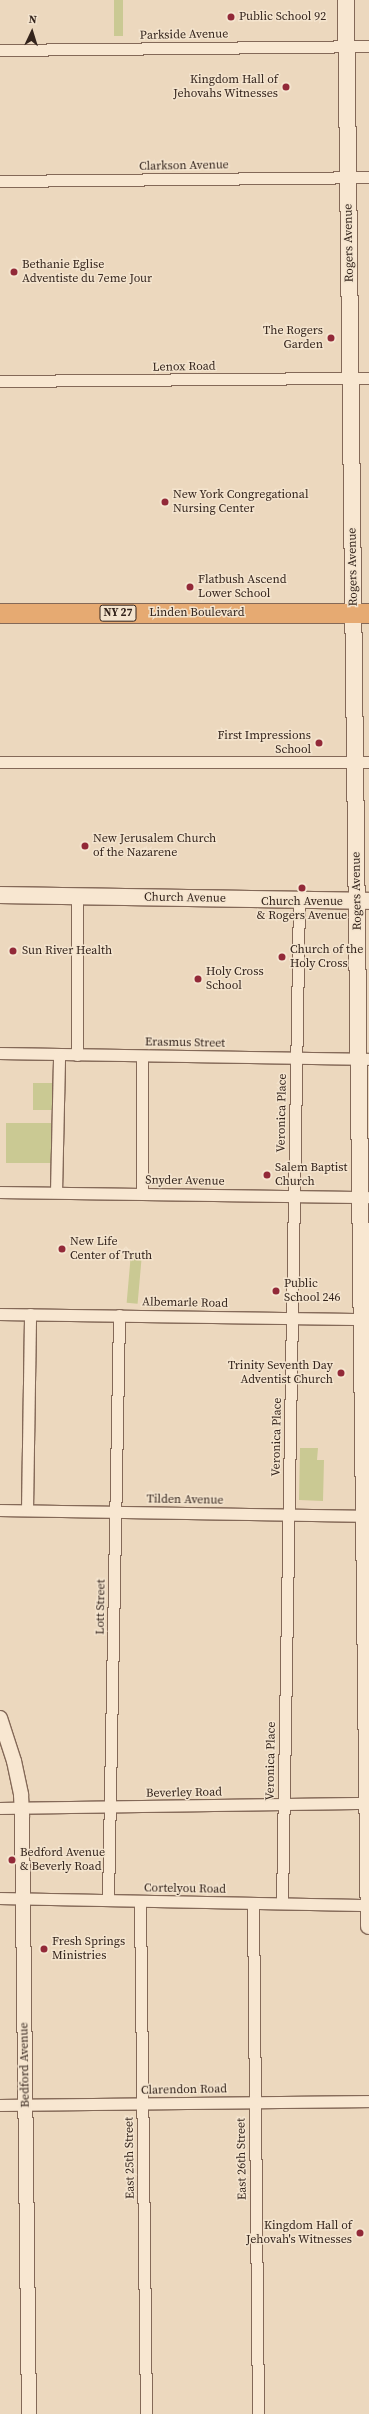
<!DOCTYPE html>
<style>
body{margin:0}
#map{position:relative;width:369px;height:2414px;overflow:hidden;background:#ecd8be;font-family:"Source Serif 4",serif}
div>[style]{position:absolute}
.green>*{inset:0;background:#cac993;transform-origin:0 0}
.roads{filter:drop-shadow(1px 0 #846958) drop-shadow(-1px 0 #846958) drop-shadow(0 1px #846958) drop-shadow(0 -1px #846958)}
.minor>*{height:11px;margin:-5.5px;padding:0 5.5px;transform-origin:5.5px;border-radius:5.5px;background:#f8e7d1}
.tertiary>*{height:14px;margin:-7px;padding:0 7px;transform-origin:7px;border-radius:7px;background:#f8e7d1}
.secondary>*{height:16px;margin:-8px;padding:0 8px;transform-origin:8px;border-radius:8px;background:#f8e7d1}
.trunk>*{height:19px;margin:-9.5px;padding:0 9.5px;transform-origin:9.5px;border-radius:9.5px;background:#e6aa72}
.dots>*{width:11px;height:11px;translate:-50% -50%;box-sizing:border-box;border:2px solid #f4e4ce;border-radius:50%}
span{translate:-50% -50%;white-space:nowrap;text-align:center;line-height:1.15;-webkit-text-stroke:3px #f4e4ce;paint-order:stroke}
.shield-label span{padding:1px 3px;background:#f4e4ce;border:1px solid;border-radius:3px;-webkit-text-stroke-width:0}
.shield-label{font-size:11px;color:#34241c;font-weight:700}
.poi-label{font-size:12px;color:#34241c}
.left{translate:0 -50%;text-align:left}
.right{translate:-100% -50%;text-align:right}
.street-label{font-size:12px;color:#34241c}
.north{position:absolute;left:12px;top:12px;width:40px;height:40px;-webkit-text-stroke:3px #f4e4ce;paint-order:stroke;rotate:4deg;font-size:11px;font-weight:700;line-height:16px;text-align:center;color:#34241c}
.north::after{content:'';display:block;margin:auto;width:14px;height:18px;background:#34241c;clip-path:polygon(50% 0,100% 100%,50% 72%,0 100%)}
</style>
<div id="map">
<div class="green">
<i style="left:114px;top:0;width:9px;height:36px"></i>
<i style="left:33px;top:1083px;width:21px;height:27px"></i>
<i style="left:6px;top:1123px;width:45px;height:40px"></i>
<i style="left:131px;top:1253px;width:11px;height:50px;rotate:5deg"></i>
<i style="clip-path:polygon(300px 1448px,318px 1448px,317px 1460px,324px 1460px,323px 1501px,299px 1500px)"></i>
</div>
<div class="roads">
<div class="minor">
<i style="left:0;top:50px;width:369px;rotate:-0.6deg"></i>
<i style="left:0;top:181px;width:369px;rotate:-0.6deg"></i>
<i style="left:0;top:381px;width:369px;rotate:-0.5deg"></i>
<i style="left:0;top:762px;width:369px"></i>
<i style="left:77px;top:897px;width:158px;rotate:90deg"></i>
<i style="left:0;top:1053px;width:369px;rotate:0.9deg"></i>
<i style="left:142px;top:1056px;width:137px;rotate:90deg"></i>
<i style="left:0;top:1192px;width:369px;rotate:0.8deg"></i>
<i style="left:56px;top:1192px;width:137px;rotate:-88.7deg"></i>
<i style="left:0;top:1314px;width:367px;rotate:0.8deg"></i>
<i style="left:0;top:1510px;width:369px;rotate:0.9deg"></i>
<i style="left:27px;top:1510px;width:196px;rotate:-89.1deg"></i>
<i style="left:0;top:1808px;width:369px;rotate:-0.8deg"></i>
<i style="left:0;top:1898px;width:369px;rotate:1.1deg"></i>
<i style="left:108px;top:1900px;width:585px;rotate:-88.92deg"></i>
<i style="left:140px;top:1902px;width:512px;rotate:89.33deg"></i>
<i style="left:253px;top:1903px;width:511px;rotate:89.44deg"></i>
<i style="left:282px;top:1903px;width:1004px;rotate:-89.03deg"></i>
<i style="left:0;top:2105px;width:369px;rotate:-0.6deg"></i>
</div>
<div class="tertiary">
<i style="left:0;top:1718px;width:45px;rotate:72deg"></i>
<i style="left:14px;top:1761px;width:35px;rotate:78deg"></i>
<i style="left:21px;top:1795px;width:22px;rotate:87deg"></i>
<i style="left:22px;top:1817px;width:597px;rotate:89.33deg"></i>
</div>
<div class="secondary">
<i style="left:346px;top:0;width:1926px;rotate:89.32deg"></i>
<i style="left:0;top:895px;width:369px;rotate:0.9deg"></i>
</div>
<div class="trunk">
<i style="left:0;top:613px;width:369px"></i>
</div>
</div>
<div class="dots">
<i style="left:231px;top:17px;background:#922938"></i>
<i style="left:286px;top:87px;background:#922938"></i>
<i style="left:14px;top:272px;background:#922938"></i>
<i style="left:331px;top:338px;background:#922938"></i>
<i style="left:165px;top:502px;background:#922938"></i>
<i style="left:190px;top:587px;background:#922938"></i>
<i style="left:319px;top:743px;background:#922938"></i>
<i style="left:85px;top:846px;background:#922938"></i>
<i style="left:302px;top:888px;background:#922938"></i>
<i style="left:13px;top:951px;background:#922938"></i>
<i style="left:282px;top:957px;background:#922938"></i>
<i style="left:198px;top:979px;background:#922938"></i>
<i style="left:267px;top:1175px;background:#922938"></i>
<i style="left:62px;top:1249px;background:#922938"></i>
<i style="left:276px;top:1291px;background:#922938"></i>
<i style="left:341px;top:1373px;background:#922938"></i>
<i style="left:12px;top:1860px;background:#922938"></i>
<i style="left:44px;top:1949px;background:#922938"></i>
<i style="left:360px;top:2233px;background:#922938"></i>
</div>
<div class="shield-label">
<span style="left:118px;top:613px">NY 27</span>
</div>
<div class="poi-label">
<span class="left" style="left:239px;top:17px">Public School 92</span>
<span class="right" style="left:278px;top:87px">Kingdom Hall of<br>Jehovahs Witnesses</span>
<span class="left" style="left:22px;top:272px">Bethanie Eglise<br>Adventiste du 7eme Jour</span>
<span class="right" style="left:323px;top:338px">The Rogers<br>Garden</span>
<span class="left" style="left:173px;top:502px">New York Congregational<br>Nursing Center</span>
<span class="left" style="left:198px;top:587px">Flatbush Ascend<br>Lower School</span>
<span class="right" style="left:311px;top:743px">First Impressions<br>School</span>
<span class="left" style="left:93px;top:846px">New Jerusalem Church<br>of the Nazarene</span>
<span style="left:302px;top:909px">Church Avenue<br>&amp; Rogers Avenue</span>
<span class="left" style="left:290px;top:957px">Church of the<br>Holy Cross</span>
<span class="left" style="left:22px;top:951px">Sun River Health</span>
<span class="left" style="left:206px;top:979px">Holy Cross<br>School</span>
<span class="left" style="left:275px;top:1175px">Salem Baptist<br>Church</span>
<span class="left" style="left:70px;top:1249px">New Life<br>Center of Truth</span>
<span class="left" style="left:284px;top:1291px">Public<br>School 246</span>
<span class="right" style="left:333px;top:1373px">Trinity Seventh Day<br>Adventist Church</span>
<span class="left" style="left:20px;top:1860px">Bedford Avenue<br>&amp; Beverly Road</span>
<span class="left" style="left:52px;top:1949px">Fresh Springs<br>Ministries</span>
<span class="right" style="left:352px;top:2233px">Kingdom Hall of<br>Jehovah's Witnesses</span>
</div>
<div class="street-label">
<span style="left:184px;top:35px;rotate:-1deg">Parkside Avenue</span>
<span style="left:184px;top:166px;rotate:-1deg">Clarkson Avenue</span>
<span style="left:349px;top:243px;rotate:-91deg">Rogers Avenue</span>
<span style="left:184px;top:367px;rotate:-1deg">Lenox Road</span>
<span style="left:353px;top:567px;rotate:-91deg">Rogers Avenue</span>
<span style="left:197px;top:613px">Linden Boulevard</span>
<span style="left:357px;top:891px;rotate:-91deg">Rogers Avenue</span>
<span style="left:185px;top:898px;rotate:1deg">Church Avenue</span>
<span style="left:185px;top:1043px;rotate:1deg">Erasmus Street</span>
<span style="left:282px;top:1113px;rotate:-89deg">Veronica Place</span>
<span style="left:185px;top:1181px;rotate:1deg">Snyder Avenue</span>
<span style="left:185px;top:1303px;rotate:1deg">Albemarle Road</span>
<span style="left:277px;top:1437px;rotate:-89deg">Veronica Place</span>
<span style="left:185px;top:1500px;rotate:1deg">Tilden Avenue</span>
<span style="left:101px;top:1607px;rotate:-89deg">Lott Street</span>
<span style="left:271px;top:1761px;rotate:-89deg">Veronica Place</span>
<span style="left:184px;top:1793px;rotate:-1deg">Beverley Road</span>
<span style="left:185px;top:1889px;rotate:1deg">Cortelyou Road</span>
<span style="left:25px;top:2065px;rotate:-91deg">Bedford Avenue</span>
<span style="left:184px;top:2090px;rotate:-1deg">Clarendon Road</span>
<span style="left:130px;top:2158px;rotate:-91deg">East 25th Street</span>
<span style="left:242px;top:2159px;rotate:-91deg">East 26th Street</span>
</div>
<div class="north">N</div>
</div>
